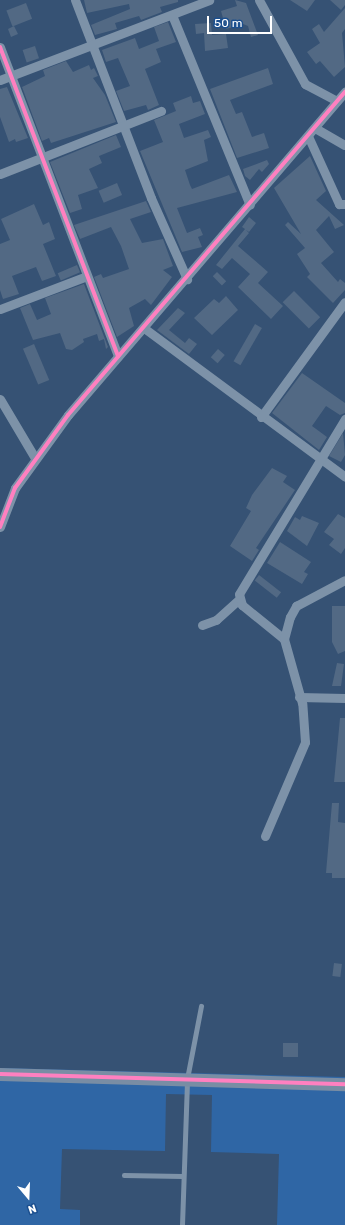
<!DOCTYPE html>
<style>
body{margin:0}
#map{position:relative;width:345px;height:1225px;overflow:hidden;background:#365274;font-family:Rubik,sans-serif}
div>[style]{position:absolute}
.green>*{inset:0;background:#2f66a5}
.building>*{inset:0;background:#526984;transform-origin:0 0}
.lane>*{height:4.5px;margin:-2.25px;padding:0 2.25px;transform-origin:2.25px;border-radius:2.25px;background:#7d92a8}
.street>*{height:9px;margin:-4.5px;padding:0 4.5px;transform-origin:4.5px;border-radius:4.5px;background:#7d92a8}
.secondary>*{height:13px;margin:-6.5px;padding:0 6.5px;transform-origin:6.5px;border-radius:6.5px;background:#798da4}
.cycleway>*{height:4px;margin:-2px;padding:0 2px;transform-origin:2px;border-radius:2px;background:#ff80c0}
span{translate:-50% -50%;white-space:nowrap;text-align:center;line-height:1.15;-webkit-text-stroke:3.5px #1b4f8f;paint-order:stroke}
.north{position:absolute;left:8px;top:1177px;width:40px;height:40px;-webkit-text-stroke:3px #1b4f8f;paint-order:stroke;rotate:161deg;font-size:11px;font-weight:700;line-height:16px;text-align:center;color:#fff}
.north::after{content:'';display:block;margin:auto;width:14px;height:18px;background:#fff;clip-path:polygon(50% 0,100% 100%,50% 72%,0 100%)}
.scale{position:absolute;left:207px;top:16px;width:65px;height:18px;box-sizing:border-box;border:2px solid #fff;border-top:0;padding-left:5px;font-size:12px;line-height:14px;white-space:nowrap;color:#fff;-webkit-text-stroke:3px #1b4f8f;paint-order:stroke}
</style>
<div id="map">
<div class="green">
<i style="clip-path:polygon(0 1068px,345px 1077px,345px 1225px,277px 1225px,279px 1154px,211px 1152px,212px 1095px,166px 1094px,165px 1151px,62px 1149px,60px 1209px,80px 1210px,80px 1225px,0 1225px)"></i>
</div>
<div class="building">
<i style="clip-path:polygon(84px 0,178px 0,178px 2px,160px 7px,162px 12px,141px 20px,139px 16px,115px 23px,117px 29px,95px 35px,91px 25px,130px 9px,129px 4px,87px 13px)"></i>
<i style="clip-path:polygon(235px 0,246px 3px,258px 35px,251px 37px,248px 26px,243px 24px,226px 29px,221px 11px,237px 6px)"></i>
<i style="clip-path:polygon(290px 0,315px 0,307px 11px)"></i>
<i style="clip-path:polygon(330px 0,345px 0,345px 5px,341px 10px)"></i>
<i style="left:26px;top:3px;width:17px;height:21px;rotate:69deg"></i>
<i style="clip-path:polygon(345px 8px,345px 29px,342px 33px,345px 67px,334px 77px,320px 61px,316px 64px,307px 52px,320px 43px,312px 29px,319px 24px,324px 32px)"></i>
<i style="clip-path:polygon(168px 22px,176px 42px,156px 49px,161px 62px,145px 69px,159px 105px,148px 110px,146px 105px,124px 111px,116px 91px,130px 86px,118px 58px,106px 62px,102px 50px,135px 38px,139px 49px,159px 41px,154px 27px)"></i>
<i style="clip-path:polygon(211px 23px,212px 35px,226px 34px,228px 48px,205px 51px,204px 33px,196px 34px,195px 24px)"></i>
<i style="clip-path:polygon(14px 26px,18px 34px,11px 37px,8px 29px)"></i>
<i style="left:35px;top:46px;width:13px;height:13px;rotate:72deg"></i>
<i style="clip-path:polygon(66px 61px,73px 72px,89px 65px,91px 70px,94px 68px,98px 76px,93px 78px,105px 95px,116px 122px,51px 143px,49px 138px,42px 141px,22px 87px,45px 76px,43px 70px)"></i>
<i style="clip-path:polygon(268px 68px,273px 84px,230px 100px,236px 114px,242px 112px,252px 137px,264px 133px,269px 148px,237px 158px,210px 89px)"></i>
<i style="clip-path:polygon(7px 87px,28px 138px,16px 142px,15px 139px,9px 142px,0 117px,0 89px)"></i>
<i style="clip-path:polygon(191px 96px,193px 103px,200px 101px,205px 114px,179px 124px,184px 138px,208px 130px,211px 137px,204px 140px,208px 161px,185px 170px,190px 185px,192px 189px,229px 175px,237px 192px,177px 208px,187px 233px,200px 228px,203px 235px,198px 237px,202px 247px,182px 252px,140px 151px,163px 142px,154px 120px,176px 111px,173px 103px)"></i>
<i style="clip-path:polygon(116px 135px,121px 147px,99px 156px,102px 163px,89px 169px,98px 188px,78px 195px,82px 209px,70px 213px,50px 162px)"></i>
<i style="clip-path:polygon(310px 156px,326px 191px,316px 200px,344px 225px,335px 229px,329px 216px,316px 230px,334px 252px,321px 263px,338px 282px,340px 279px,345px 283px,345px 290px,333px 303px,307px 277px,310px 274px,297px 254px,305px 248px,285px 225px,288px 222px,301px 234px,274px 188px)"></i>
<i style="clip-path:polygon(267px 160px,269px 164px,262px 172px,259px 169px,250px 180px,245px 176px,243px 169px)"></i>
<i style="left:117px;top:183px;width:13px;height:20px;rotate:67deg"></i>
<i style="clip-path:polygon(146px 201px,151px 212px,130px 219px,142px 243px,163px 239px,173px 266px,163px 270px,172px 277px,151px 305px,145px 299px,129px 308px,134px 326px,117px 337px,94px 277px,101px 274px,103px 278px,129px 269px,121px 246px,111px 227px,80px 239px,74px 225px)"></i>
<i style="clip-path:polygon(34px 204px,43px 225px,49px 222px,55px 239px,43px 244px,56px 276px,42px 281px,36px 267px,12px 276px,19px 294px,3px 299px,0 290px,0 244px,10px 240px,1px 219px)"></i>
<i style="clip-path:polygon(249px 217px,256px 223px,249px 232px,246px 230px,249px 233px,238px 246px,268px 272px,258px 283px,283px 306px,271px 319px,238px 287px,250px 274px,232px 258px,222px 269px,216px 265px,245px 229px,242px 227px)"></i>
<i style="left:77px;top:265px;width:8px;height:21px;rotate:67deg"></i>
<i style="left:217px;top:272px;width:13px;height:6px;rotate:45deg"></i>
<i style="clip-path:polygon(84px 284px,108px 347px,106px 349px,104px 339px,99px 341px,97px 334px,83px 339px,84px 342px,72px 350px,66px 349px,60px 333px,33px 340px,20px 308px,30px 304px,37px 320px,51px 314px,45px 298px)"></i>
<i style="left:294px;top:291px;width:37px;height:16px;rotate:45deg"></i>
<i style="clip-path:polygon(226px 296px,238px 310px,212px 335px,194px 318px,214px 299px,219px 303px)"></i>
<i style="clip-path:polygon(178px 308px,185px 313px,169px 330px,185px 343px,189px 338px,197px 344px,189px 354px,157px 330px)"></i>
<i style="left:255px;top:324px;width:8px;height:43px;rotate:30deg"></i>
<i style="left:34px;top:344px;width:39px;height:12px;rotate:67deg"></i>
<i style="left:218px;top:349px;width:9px;height:11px;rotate:41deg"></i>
<i style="clip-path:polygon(302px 373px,345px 403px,345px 413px,340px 415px,326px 406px,312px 426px,327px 437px,319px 450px,272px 413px)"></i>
<i style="clip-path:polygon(343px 433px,345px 455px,341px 462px,329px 456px)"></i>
<i style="clip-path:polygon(272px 468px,287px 476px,283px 482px,295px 490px,256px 548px,259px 550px,252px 561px,230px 546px,251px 511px,246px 508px,252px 495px)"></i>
<i style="clip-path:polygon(338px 514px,345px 518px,345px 548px,341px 554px,329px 545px,334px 539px,324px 532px)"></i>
<i style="clip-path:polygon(302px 516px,319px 523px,307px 546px,287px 531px,295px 517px,300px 520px)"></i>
<i style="clip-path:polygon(280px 542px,311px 562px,304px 572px,308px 574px,302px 584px,267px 563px)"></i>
<i style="left:259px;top:575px;width:28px;height:7px;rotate:38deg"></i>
<i style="clip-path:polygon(332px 606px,345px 606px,345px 651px,338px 654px,332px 642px)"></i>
<i style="clip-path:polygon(337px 663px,344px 664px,341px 686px,332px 686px)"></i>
<i style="clip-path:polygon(340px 718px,345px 718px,345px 782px,334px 782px)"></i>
<i style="clip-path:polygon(332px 803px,339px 803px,338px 822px,345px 823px,345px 878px,332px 878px,332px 873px,326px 873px)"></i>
<i style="left:334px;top:963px;width:8px;height:13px;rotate:7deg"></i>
<i style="left:283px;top:1043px;width:15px;height:14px"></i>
</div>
<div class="lane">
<i style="left:124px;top:1175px;width:58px;rotate:1deg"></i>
<i style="left:182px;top:1225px;width:146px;rotate:-88deg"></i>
<i style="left:187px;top:1079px;width:74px;rotate:-79.1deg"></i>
</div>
<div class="street">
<i style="left:75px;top:0;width:212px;rotate:69deg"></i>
<i style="left:151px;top:198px;width:89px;rotate:66deg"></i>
<i style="left:259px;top:0;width:96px;rotate:61.3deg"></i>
<i style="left:305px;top:84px;width:36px;rotate:28deg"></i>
<i style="left:172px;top:15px;width:205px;rotate:67.7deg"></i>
<i style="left:0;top:47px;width:331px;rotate:69.1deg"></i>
<i style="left:0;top:80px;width:224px;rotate:-20.9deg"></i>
<i style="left:315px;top:128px;width:34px;rotate:30deg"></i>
<i style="left:308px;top:136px;width:75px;rotate:65.5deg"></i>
<i style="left:339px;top:204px;width:6px"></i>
<i style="left:0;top:174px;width:173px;rotate:-21.4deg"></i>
<i style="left:0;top:309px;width:93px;rotate:-20.8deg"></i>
<i style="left:144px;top:328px;width:250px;rotate:36.5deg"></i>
<i style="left:0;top:399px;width:69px;rotate:59.3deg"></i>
<i style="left:261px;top:417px;width:142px;rotate:-53.9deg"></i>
<i style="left:0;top:527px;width:42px;rotate:-69deg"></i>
<i style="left:15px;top:488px;width:90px;rotate:-54deg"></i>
<i style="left:68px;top:415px;width:426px;rotate:-49.4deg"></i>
<i style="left:202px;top:625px;width:15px;rotate:-20deg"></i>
<i style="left:216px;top:620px;width:31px;rotate:-42deg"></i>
<i style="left:284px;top:639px;width:54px;rotate:-141deg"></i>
<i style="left:242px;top:605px;width:11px;rotate:-105deg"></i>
<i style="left:239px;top:594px;width:205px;rotate:-58.8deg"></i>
<i style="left:299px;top:697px;width:46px;rotate:1.2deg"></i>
<i style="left:265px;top:836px;width:102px;rotate:-66.9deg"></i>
<i style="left:305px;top:742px;width:39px;rotate:-94deg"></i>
<i style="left:302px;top:703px;width:66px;rotate:-105.7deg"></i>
<i style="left:284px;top:639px;width:23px;rotate:-75deg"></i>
<i style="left:290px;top:617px;width:13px;rotate:-61deg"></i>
<i style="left:296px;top:606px;width:55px;rotate:-28deg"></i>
</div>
<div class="secondary">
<i style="left:0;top:1074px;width:345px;rotate:1.7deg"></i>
</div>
<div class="cycleway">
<i style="left:0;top:47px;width:331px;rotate:69.1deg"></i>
<i style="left:0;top:527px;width:42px;rotate:-69deg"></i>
<i style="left:15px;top:488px;width:90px;rotate:-54deg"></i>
<i style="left:68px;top:415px;width:426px;rotate:-49.4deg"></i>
<i style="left:0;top:1074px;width:345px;rotate:1.7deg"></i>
</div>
<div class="north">N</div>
<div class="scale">50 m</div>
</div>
